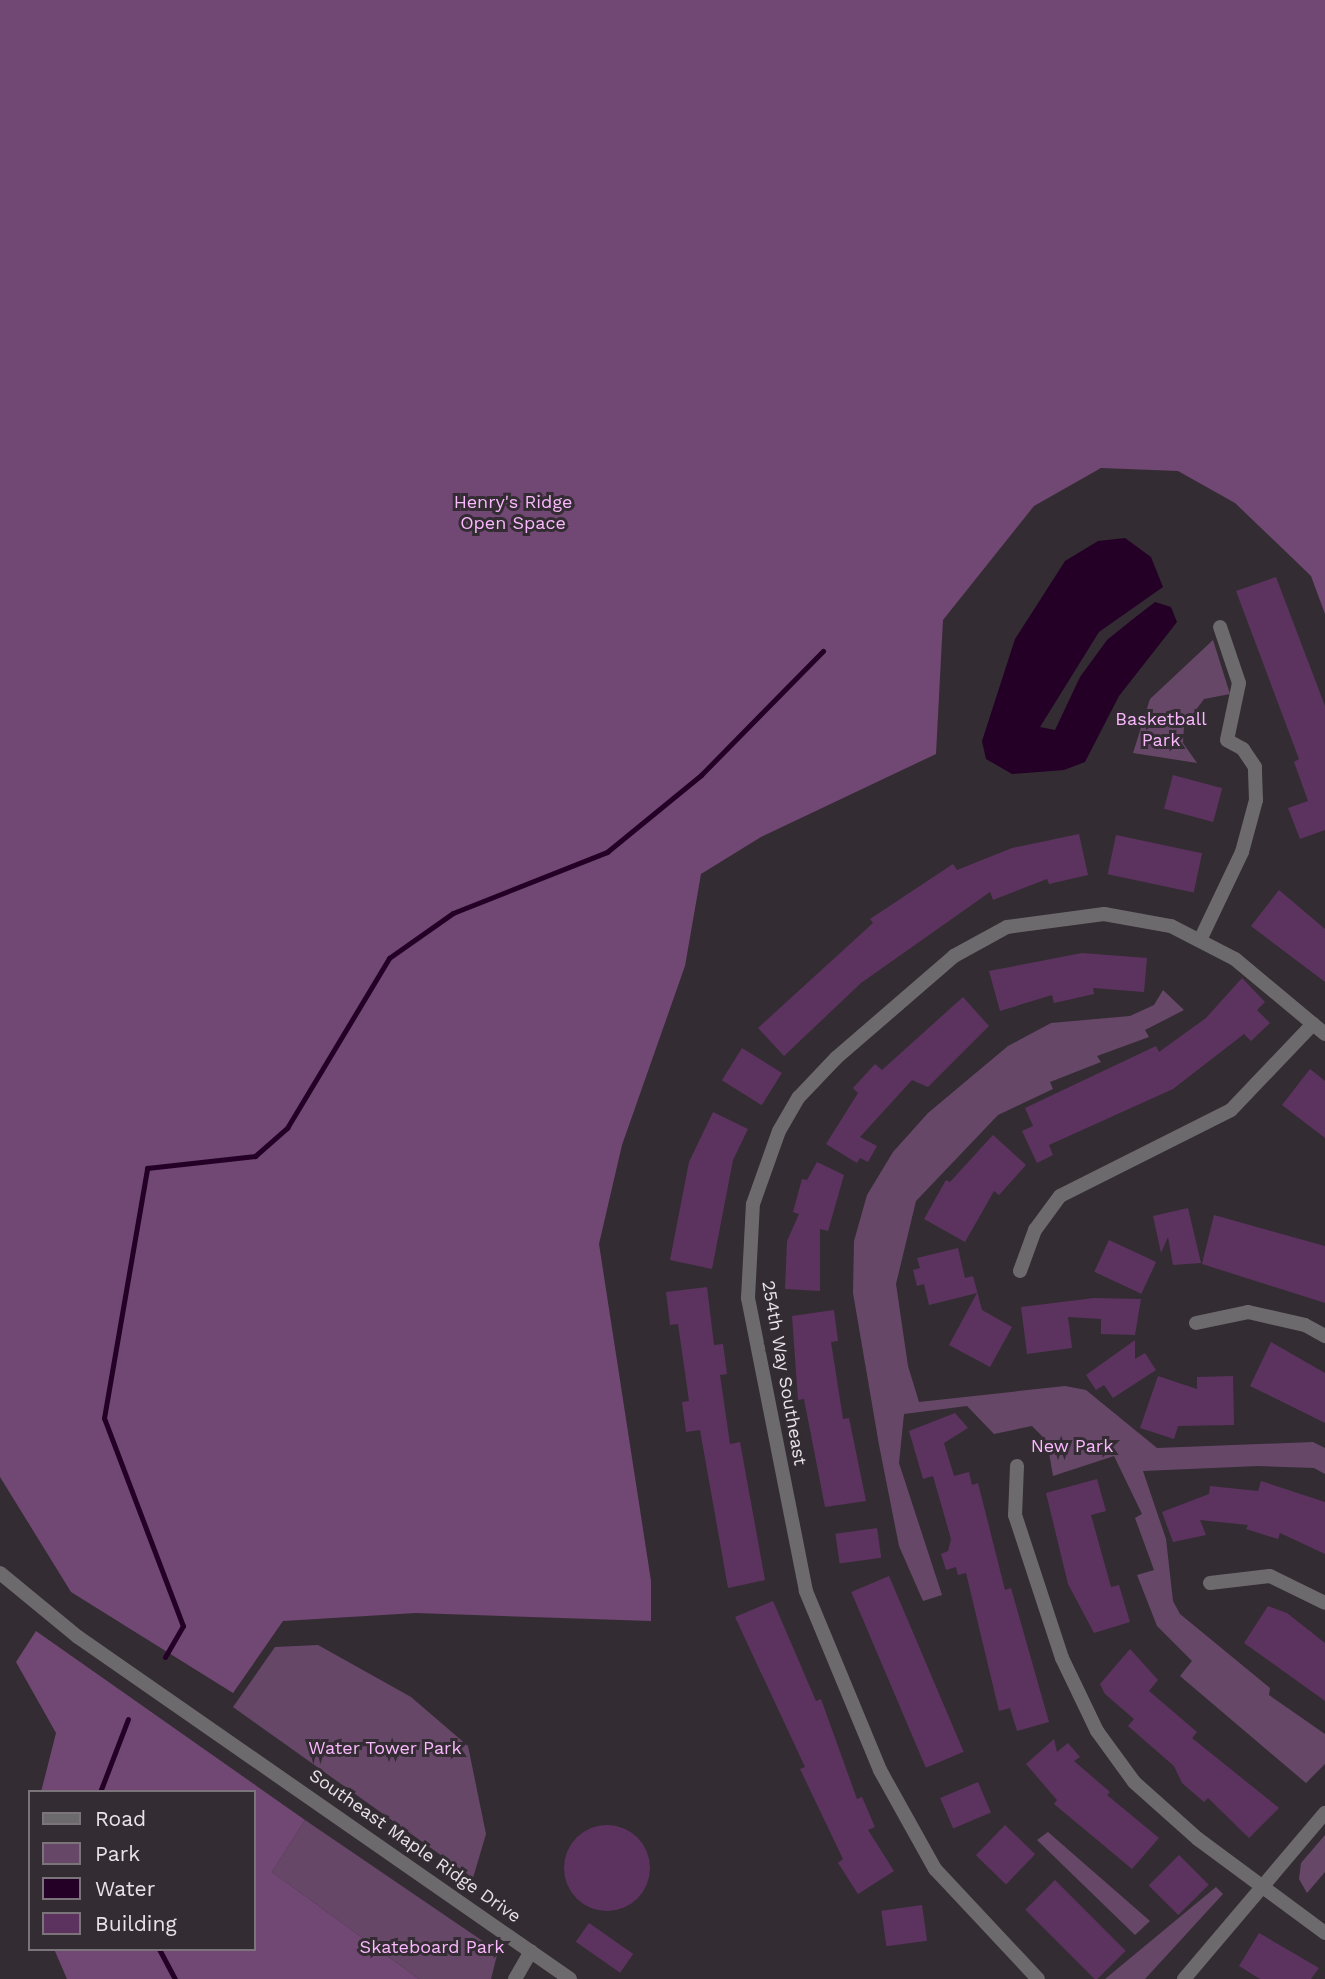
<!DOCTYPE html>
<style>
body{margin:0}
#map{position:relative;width:1325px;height:1979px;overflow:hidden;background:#332c33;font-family:"Work Sans",sans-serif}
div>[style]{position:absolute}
.green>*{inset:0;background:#674768}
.forest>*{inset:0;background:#714773}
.water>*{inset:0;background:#240027}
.stream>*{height:5px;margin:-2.5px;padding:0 2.5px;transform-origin:2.5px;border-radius:2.5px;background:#240027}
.building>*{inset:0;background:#5c335f;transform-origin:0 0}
.round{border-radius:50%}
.minor>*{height:14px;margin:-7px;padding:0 7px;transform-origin:7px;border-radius:7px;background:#6d6a6d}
span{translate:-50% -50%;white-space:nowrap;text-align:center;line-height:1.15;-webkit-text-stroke:6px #332c33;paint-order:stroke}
.park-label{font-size:18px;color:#fbb8fe}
.street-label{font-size:18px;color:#e7e3e7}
.legend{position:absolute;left:28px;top:1790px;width:228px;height:161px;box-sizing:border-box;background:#332c33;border:2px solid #7b757b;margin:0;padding:9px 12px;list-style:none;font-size:21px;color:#e7e3e7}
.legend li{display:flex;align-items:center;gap:14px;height:35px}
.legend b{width:35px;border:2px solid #7b757b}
</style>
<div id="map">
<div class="green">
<i style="clip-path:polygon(1213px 640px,1230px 694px,1204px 699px,1184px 726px,1183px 743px,1197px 763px,1133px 753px,1150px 699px)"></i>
<i style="clip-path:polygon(1163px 990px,1184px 1010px,1145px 1030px,1149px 1037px,1097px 1056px,1101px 1062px,1050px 1082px,1053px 1089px,998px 1115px,916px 1201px,896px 1284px,908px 1366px,919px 1402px,1065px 1386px,1086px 1390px,1157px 1448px,1313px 1442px,1325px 1448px,1325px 1474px,1314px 1468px,1258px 1466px,1143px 1471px,1166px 1539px,1173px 1601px,1180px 1614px,1270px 1688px,1269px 1695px,1325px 1734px,1325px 1764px,1306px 1783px,1180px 1676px,1192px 1661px,1157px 1626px,1137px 1575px,1154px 1570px,1135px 1518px,1142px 1514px,1114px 1456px,1053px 1476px,1047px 1441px,1032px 1426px,994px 1434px,967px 1406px,904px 1414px,899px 1463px,942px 1595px,923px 1601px,899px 1546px,879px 1445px,853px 1293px,854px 1241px,867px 1195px,893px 1152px,928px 1113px,1008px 1046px,1051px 1023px,1130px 1016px,1154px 1005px)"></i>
<i style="clip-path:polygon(318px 1645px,411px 1697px,468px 1746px,486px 1834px,473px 1878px,233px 1707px,275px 1647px)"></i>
<i style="clip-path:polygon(305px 1820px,490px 1946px,497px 1955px,491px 1979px,419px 1979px,272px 1872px)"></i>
<i style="clip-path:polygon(1048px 1832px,1150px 1921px,1135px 1935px,1037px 1840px)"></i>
<i style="clip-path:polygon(1325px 1835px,1325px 1872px,1307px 1893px,1299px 1879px,1301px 1863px)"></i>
<i style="clip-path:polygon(1216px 1887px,1223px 1894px,1145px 1979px,1105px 1979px)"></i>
</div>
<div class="forest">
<i style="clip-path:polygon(0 0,1325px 0,1325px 614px,1311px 576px,1235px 503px,1178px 471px,1101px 468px,1034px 506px,943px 620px,936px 754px,761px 837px,701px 874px,685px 966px,622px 1145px,599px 1244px,651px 1581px,651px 1621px,416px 1613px,283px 1621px,233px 1693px,71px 1592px,0 1477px)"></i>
<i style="clip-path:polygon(36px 1631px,305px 1820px,272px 1872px,419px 1979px,67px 1979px,54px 1949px,254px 1949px,254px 1792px,41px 1792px,56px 1733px,16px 1662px)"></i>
</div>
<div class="water">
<i style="clip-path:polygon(1125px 538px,1151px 557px,1163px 587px,1099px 632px,1040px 727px,1055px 730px,1080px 677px,1107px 640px,1133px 619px,1155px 602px,1171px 607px,1177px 622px,1119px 696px,1085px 762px,1064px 770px,1012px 774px,986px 759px,982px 741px,1015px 639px,1065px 561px,1098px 541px)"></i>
</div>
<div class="stream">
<i style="left:165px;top:1657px;width:36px;rotate:-60deg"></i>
<i style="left:183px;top:1626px;width:222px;rotate:-110.8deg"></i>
<i style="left:104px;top:1418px;width:254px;rotate:-80.2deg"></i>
<i style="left:147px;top:1168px;width:109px;rotate:-6.3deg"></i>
<i style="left:255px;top:1156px;width:43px;rotate:-41.2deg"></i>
<i style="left:287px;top:1128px;width:198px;rotate:-59deg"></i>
<i style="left:389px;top:958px;width:78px;rotate:-35.1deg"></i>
<i style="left:453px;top:913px;width:166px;rotate:-21.6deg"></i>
<i style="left:607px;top:852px;width:122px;rotate:-39.3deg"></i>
<i style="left:701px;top:775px;width:174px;rotate:-45.5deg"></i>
<i style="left:100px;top:1792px;width:78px;rotate:-69deg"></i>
<i style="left:159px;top:1949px;width:34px;rotate:62deg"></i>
</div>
<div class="building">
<i style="clip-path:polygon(1276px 577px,1325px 706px,1325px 830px,1300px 839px,1288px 808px,1308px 801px,1294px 762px,1299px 759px,1236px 591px)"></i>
<i style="left:1173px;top:775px;width:51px;height:35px;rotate:15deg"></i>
<i style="clip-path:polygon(1079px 834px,1088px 875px,1049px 884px,1047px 879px,993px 900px,990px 892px,861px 983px,784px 1056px,758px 1028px,873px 923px,870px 919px,953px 864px,957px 870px,1012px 848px)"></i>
<i style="left:1116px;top:835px;width:88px;height:40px;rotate:12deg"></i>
<i style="clip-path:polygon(1279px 890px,1325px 929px,1325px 982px,1251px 926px)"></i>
<i style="clip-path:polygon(1082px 953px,1147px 958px,1144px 992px,1093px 988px,1094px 994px,1054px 1003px,1052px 995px,1000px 1011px,989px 971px)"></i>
<i style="clip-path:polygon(1242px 978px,1265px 1002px,1257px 1010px,1270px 1023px,1251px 1041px,1244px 1034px,1173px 1089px,1049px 1145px,1053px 1155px,1037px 1163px,1022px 1131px,1033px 1126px,1025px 1108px,1156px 1046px,1159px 1052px,1206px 1018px)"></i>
<i style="clip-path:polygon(963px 997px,989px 1026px,928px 1087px,912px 1080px,860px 1137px,877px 1146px,868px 1162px,860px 1158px,857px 1163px,826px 1144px,858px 1093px,853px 1088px,875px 1064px,882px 1070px)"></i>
<i style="left:742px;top:1048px;width:47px;height:38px;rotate:32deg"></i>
<i style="clip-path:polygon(1310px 1069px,1325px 1081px,1325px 1138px,1282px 1105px)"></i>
<i style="clip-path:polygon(713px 1112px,748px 1129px,733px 1160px,712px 1269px,670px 1260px,689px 1162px)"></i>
<i style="clip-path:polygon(993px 1135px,1026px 1165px,999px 1195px,994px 1191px,965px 1242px,924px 1219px,946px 1180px,950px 1182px)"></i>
<i style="clip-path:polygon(817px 1162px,844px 1175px,828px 1231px,820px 1229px,820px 1291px,785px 1289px,787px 1241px,799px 1214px,793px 1212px,802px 1179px,807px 1180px)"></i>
<i style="clip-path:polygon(1188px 1208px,1201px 1263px,1173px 1265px,1168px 1237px,1161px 1253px,1153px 1216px)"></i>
<i style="clip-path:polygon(1214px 1215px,1325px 1246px,1325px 1303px,1202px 1264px)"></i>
<i style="left:1109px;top:1240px;width:52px;height:35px;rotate:25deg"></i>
<i style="clip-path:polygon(958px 1248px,965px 1278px,973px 1276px,982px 1310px,1012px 1327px,990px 1367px,949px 1345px,977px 1293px,929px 1305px,924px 1284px,917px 1286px,913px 1270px,920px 1268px,917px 1258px)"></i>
<i style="clip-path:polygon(707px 1287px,714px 1345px,723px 1344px,727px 1374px,720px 1375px,730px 1444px,740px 1442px,765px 1580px,728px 1588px,700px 1430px,686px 1432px,682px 1402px,689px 1401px,678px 1324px,670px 1325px,666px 1292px)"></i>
<i style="clip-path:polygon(1094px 1298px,1141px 1299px,1135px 1335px,1101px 1334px,1101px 1319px,1068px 1317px,1072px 1348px,1027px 1354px,1021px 1307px)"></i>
<i style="clip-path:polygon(834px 1310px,838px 1341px,831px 1342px,843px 1419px,849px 1418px,866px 1501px,825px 1507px,804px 1399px,798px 1400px,792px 1316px)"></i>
<i style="clip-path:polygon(1135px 1340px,1135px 1359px,1145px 1353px,1156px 1370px,1113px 1398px,1104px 1385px,1096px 1390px,1086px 1375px)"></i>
<i style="clip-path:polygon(1271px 1342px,1325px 1373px,1325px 1423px,1250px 1386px)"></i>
<i style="clip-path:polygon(1158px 1376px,1197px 1389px,1197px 1377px,1233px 1376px,1234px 1425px,1178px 1426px,1174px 1439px,1140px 1428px)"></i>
<i style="clip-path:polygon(955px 1413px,968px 1428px,944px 1443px,954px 1476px,969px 1472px,972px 1485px,978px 1483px,1005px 1590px,1011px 1588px,1049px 1722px,1017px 1731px,1010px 1708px,999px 1711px,966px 1573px,958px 1575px,956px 1567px,946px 1570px,941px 1554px,948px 1551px,951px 1539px,933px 1476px,923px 1479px,909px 1431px)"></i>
<i style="clip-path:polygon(1097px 1479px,1106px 1511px,1091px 1515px,1111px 1587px,1119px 1585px,1130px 1622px,1094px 1633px,1068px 1584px,1046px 1493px)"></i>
<i style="clip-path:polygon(1261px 1481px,1325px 1502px,1325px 1554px,1280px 1533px,1278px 1539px,1246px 1529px,1248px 1525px,1200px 1520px,1206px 1535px,1173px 1542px,1162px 1512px,1209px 1494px,1210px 1486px,1258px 1491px)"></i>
<i style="left:877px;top:1528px;width:30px;height:42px;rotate:82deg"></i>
<i style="left:889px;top:1576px;width:191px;height:41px;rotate:67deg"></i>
<i style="clip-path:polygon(773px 1601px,816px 1701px,821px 1699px,857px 1799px,862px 1797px,875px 1827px,868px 1830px,894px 1871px,858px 1894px,838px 1863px,843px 1859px,800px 1769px,805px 1767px,735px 1617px)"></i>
<i style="clip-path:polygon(1268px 1606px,1287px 1613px,1325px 1643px,1325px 1701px,1244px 1643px)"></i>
<i style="clip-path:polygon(1130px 1649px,1158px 1680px,1149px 1691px,1197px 1732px,1192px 1738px,1279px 1808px,1249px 1838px,1208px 1798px,1204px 1802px,1182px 1783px,1174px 1766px,1128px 1726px,1134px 1719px,1105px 1694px,1100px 1684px)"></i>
<i style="clip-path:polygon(1054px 1739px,1057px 1752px,1068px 1743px,1080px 1757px,1074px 1761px,1110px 1792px,1107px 1795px,1159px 1838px,1132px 1869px,1054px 1804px,1057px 1800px,1026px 1764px)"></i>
<i style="left:978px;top:1782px;width:33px;height:41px;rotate:67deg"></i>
<i style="left:1005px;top:1825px;width:42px;height:42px;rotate:44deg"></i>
<i class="round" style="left:564px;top:1825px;width:86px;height:86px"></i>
<i style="left:1179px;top:1855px;width:42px;height:43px;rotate:45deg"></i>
<i style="left:1055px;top:1880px;width:100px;height:42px;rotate:45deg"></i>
<i style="left:922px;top:1905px;width:36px;height:41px;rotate:82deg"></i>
<i style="left:589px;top:1923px;width:54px;height:23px;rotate:35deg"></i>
<i style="clip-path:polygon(1259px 1933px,1319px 1968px,1311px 1979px,1260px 1979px,1239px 1966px)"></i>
</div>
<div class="minor">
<i style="left:1201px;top:938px;width:95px;rotate:-64.5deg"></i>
<i style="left:1242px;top:852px;width:54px;rotate:-74.9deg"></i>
<i style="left:1256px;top:800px;width:33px;rotate:-92deg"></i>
<i style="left:1255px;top:767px;width:22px;rotate:-124deg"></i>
<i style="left:1243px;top:749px;width:18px;rotate:-151deg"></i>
<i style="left:1227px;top:740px;width:58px;rotate:-78.1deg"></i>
<i style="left:1239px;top:683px;width:59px;rotate:-108.7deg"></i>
<i style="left:1020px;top:1271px;width:44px;rotate:-69.9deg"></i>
<i style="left:1035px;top:1230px;width:42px;rotate:-53.7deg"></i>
<i style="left:1060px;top:1196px;width:191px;rotate:-26.7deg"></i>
<i style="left:1231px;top:1110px;width:119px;rotate:-46.4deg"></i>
<i style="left:1196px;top:1323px;width:53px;rotate:-11.9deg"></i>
<i style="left:1248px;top:1312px;width:58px;rotate:12.8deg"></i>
<i style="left:1305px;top:1325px;width:23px;rotate:29deg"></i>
<i style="left:1017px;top:1466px;width:49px;rotate:92.3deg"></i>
<i style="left:1015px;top:1515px;width:151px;rotate:71.8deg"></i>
<i style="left:1062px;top:1658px;width:81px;rotate:64.4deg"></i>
<i style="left:1097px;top:1731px;width:63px;rotate:54deg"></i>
<i style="left:1134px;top:1782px;width:86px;rotate:41.7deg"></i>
<i style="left:1198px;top:1839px;width:158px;rotate:36.5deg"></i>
<i style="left:0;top:1573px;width:101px;rotate:39.4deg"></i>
<i style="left:78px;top:1637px;width:599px;rotate:34.8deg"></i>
<i style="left:1210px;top:1583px;width:60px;rotate:-6.7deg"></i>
<i style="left:1270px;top:1576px;width:61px;rotate:26.1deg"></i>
<i style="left:515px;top:1979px;width:32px;rotate:-60deg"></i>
<i style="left:1038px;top:1979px;width:151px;rotate:-133.1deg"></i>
<i style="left:935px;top:1869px;width:113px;rotate:-119.1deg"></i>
<i style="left:880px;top:1770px;width:194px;rotate:-112.5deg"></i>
<i style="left:806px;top:1591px;width:299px;rotate:-101.2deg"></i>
<i style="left:748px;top:1298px;width:94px;rotate:-87deg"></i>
<i style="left:753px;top:1204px;width:77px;rotate:-70.4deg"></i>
<i style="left:779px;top:1131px;width:39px;rotate:-60deg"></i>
<i style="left:799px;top:1097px;width:54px;rotate:-46.5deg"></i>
<i style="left:836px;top:1058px;width:156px;rotate:-40.8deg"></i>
<i style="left:954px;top:956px;width:60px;rotate:-28.7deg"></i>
<i style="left:1007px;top:927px;width:98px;rotate:-7.6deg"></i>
<i style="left:1104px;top:914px;width:68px;rotate:10.2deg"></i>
<i style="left:1171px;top:926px;width:72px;rotate:27.3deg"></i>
<i style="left:1235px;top:959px;width:117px;rotate:39.8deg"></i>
<i style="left:1184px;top:1979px;width:218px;rotate:-49.7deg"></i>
</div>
<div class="park-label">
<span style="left:513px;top:513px">Henry's Ridge<br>Open Space</span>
<span style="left:1161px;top:730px">Basketball<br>Park</span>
<span style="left:1072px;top:1446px">New Park</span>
<span style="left:385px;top:1748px">Water Tower Park</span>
<span style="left:432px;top:1947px">Skateboard Park</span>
</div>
<div class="street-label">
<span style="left:784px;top:1373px;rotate:80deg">254th Way Southeast</span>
<span style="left:415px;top:1846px;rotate:35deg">Southeast Maple Ridge Drive</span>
</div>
<ul class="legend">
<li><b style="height:9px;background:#6d6a6d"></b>Road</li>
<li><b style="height:19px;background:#674768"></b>Park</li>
<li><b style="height:19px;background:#240027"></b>Water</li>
<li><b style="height:19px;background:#5c335f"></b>Building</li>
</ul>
</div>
